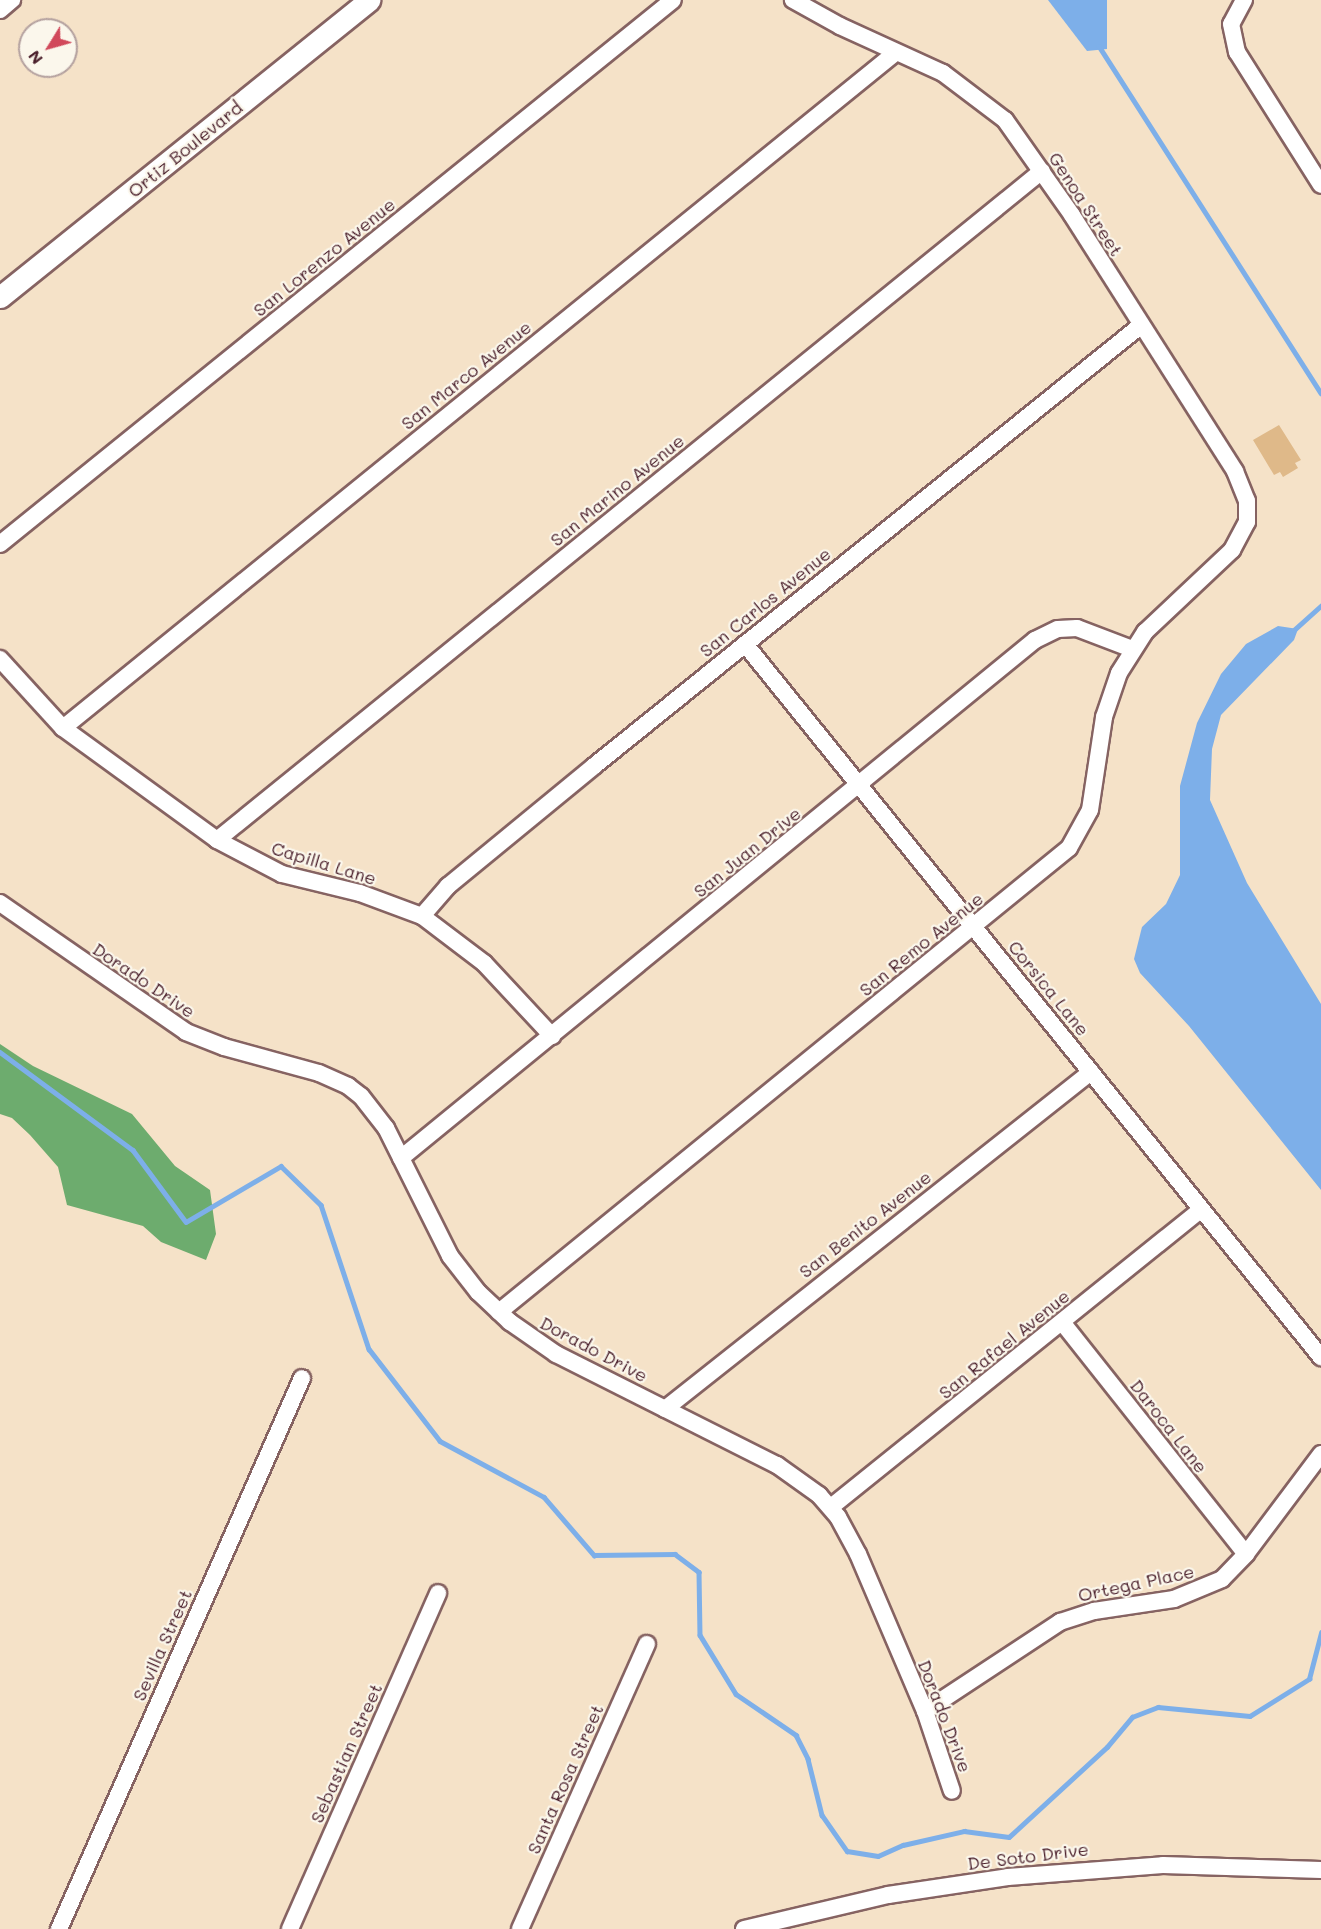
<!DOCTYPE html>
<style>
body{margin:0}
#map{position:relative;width:1321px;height:1929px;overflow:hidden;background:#f5e2c8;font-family:Mali,sans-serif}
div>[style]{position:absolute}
.forest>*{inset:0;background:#6dac6e}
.water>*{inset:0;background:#7dafe9}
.stream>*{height:4.5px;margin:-2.25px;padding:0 2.25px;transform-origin:2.25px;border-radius:2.25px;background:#7dafe9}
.building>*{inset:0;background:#dfb989}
.roads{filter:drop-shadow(2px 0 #866362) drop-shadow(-2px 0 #866362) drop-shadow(0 2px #866362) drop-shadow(0 -2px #866362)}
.minor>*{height:16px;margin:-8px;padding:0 8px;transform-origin:8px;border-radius:8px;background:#fff}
.tertiary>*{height:21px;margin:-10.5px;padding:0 10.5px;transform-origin:10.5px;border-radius:10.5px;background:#fff}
span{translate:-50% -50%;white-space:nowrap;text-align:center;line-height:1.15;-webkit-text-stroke:4.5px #fbf7ec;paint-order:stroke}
.street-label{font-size:18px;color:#4a1f2b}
.north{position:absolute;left:18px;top:18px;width:60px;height:60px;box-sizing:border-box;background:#fbf7ec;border:2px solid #b4a19f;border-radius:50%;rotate:233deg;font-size:16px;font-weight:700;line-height:24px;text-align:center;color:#4a1f2b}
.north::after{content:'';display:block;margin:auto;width:21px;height:27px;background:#d1495b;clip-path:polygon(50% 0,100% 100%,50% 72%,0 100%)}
</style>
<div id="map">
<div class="forest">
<i style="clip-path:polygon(0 1044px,33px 1066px,132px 1114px,175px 1166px,210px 1190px,216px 1234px,206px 1260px,161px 1242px,143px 1226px,67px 1205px,58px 1167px,30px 1135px,12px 1118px,0 1114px)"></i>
</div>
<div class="water">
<i style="clip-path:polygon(1048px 0,1107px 0,1107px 49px,1087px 51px)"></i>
<i style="clip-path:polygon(1278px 626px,1298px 629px,1294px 640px,1221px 715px,1212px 749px,1210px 800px,1247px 883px,1321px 1004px,1321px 1190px,1189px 1026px,1140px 973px,1134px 959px,1142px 927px,1166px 904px,1180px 875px,1180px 786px,1197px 723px,1221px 674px,1246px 644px)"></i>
</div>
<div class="stream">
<i style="left:1099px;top:46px;width:412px;rotate:57.4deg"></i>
<i style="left:1294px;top:630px;width:36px;rotate:-42deg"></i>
<i style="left:0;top:1052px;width:165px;rotate:36.4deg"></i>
<i style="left:133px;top:1150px;width:89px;rotate:53.6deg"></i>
<i style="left:186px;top:1222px;width:110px;rotate:-30.5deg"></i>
<i style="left:281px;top:1166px;width:56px;rotate:44.3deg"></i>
<i style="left:321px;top:1205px;width:152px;rotate:71.6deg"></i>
<i style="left:369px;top:1349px;width:116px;rotate:52.3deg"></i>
<i style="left:440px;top:1441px;width:118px;rotate:28.3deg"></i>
<i style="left:544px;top:1497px;width:77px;rotate:49.2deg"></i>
<i style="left:594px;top:1555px;width:81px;rotate:-0.7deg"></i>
<i style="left:675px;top:1554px;width:30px;rotate:37deg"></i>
<i style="left:699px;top:1572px;width:63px;rotate:89.1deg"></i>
<i style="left:700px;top:1635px;width:69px;rotate:58.6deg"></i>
<i style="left:736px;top:1694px;width:73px;rotate:34.3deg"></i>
<i style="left:796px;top:1735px;width:27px;rotate:63deg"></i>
<i style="left:808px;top:1759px;width:58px;rotate:76deg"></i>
<i style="left:822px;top:1815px;width:44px;rotate:55.2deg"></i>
<i style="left:847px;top:1851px;width:31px;rotate:9deg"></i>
<i style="left:878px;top:1856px;width:27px;rotate:-24deg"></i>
<i style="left:903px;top:1845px;width:63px;rotate:-12.9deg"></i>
<i style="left:964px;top:1831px;width:45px;rotate:7.6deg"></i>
<i style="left:1009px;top:1837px;width:133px;rotate:-42.6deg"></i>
<i style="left:1107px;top:1747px;width:39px;rotate:-50deg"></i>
<i style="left:1132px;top:1717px;width:28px;rotate:-21deg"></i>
<i style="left:1158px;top:1707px;width:92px;rotate:5.6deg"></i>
<i style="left:1250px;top:1716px;width:70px;rotate:-32.1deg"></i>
<i style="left:1309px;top:1679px;width:48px;rotate:-75.4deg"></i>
</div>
<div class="building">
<i style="clip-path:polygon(1279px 425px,1301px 460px,1295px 463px,1298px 468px,1283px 477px,1280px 472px,1274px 475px,1253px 440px)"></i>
</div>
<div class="roads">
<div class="minor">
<i style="left:1244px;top:0;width:27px;rotate:118deg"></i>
<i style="left:1231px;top:24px;width:29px;rotate:78deg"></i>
<i style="left:1237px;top:52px;width:157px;rotate:57.7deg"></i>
<i style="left:0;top:10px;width:16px;rotate:-40deg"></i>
<i style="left:0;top:544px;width:865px;rotate:-38.95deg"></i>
<i style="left:745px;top:644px;width:917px;rotate:51.07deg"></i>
<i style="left:0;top:659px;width:93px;rotate:47.6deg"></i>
<i style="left:63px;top:728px;width:190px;rotate:36deg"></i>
<i style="left:217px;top:840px;width:73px;rotate:27.6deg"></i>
<i style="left:282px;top:874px;width:80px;rotate:13.7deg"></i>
<i style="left:360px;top:893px;width:66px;rotate:20.4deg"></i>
<i style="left:422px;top:916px;width:78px;rotate:37.2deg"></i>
<i style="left:484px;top:963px;width:100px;rotate:47deg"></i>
<i style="left:63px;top:728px;width:1071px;rotate:-39.05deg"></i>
<i style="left:217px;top:840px;width:1062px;rotate:-39.04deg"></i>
<i style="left:0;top:903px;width:226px;rotate:34.7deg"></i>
<i style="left:186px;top:1032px;width:41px;rotate:21.5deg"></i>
<i style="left:224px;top:1047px;width:98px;rotate:15.3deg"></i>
<i style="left:319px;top:1073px;width:32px;rotate:24deg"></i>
<i style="left:348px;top:1086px;width:16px;rotate:38deg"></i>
<i style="left:361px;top:1096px;width:41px;rotate:52deg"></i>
<i style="left:386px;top:1128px;width:143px;rotate:63.4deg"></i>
<i style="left:450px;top:1256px;width:46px;rotate:52.1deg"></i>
<i style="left:478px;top:1292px;width:44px;rotate:43.2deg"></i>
<i style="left:510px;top:1322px;width:56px;rotate:34.8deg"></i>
<i style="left:556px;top:1354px;width:247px;rotate:26.7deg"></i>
<i style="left:777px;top:1465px;width:52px;rotate:35.5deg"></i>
<i style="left:819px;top:1495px;width:29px;rotate:49deg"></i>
<i style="left:838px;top:1517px;width:42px;rotate:61.6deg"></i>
<i style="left:858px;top:1554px;width:171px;rotate:66.9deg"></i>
<i style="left:925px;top:1711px;width:84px;rotate:71.4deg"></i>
<i style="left:422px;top:916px;width:40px;rotate:-49deg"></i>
<i style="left:448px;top:886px;width:189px;rotate:-39.4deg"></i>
<i style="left:594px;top:766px;width:701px;rotate:-38.86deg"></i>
<i style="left:401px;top:1158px;width:819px;rotate:-39.25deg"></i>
<i style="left:1035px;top:640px;width:25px;rotate:-26deg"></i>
<i style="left:1058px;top:629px;width:19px;rotate:-3deg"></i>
<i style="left:1077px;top:628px;width:59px;rotate:20.9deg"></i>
<i style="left:499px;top:1312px;width:735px;rotate:-39.15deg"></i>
<i style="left:1069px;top:848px;width:43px;rotate:-61.1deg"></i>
<i style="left:1090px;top:810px;width:94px;rotate:-81.4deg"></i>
<i style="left:1104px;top:717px;width:46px;rotate:-71.2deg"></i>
<i style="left:1119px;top:673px;width:49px;rotate:-57.6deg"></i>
<i style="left:1145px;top:632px;width:120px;rotate:-43.3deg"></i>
<i style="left:1232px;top:550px;width:32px;rotate:-62deg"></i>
<i style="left:1247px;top:522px;width:21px;rotate:-90deg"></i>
<i style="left:1247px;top:501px;width:32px;rotate:-112deg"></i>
<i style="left:1235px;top:471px;width:303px;rotate:-122.5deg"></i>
<i style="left:1072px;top:215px;width:116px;rotate:-125.2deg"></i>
<i style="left:1005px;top:120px;width:78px;rotate:-142.8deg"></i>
<i style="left:943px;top:73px;width:113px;rotate:-155.5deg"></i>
<i style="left:840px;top:26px;width:54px;rotate:-151deg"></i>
<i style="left:1062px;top:1322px;width:296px;rotate:51.6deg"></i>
<i style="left:665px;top:1409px;width:543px;rotate:-38.35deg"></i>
<i style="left:831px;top:1507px;width:475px;rotate:-38.8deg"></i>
<i style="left:925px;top:1711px;width:162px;rotate:-33.4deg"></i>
<i style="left:1060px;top:1622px;width:36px;rotate:-18deg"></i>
<i style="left:1094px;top:1611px;width:81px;rotate:-8.5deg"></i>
<i style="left:1174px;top:1599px;width:52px;rotate:-22.6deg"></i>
<i style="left:1222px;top:1579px;width:35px;rotate:-46deg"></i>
<i style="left:1246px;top:1554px;width:125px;rotate:-53.1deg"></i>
<i style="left:59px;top:1929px;width:602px;rotate:-66.2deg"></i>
<i style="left:290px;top:1929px;width:367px;rotate:-66.2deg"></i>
<i style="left:520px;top:1929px;width:312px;rotate:-66deg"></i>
<i style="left:744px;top:1929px;width:148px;rotate:-13.3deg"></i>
<i style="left:888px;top:1895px;width:121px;rotate:-8.5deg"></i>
<i style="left:1008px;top:1877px;width:155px;rotate:-4.4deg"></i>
<i style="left:1163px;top:1865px;width:158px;rotate:1.8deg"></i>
</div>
<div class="tertiary">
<i style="left:0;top:297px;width:474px;rotate:-38.8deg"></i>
</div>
</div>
<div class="street-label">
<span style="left:185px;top:149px;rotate:-39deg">Ortiz Boulevard</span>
<span style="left:1086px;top:204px;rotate:57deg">Genoa Street</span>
<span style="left:324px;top:257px;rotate:-39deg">San Lorenzo Avenue</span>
<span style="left:466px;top:375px;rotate:-39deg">San Marco Avenue</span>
<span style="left:617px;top:490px;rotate:-39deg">San Marino Avenue</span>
<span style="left:765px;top:602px;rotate:-39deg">San Carlos Avenue</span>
<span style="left:747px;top:852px;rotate:-39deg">San Juan Drive</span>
<span style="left:324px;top:863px;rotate:17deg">Capilla Lane</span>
<span style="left:921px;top:944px;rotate:-39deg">San Remo Avenue</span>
<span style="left:144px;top:980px;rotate:34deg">Dorado Drive</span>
<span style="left:1049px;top:988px;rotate:51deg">Corsica Lane</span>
<span style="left:865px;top:1224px;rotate:-38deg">San Benito Avenue</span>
<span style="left:1004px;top:1344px;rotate:-39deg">San Rafael Avenue</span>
<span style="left:594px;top:1349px;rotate:28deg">Dorado Drive</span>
<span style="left:1169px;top:1426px;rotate:52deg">Daroca Lane</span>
<span style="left:1136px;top:1583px;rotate:-12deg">Ortega Place</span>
<span style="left:162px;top:1645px;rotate:-66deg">Sevilla Street</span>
<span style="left:945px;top:1716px;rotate:69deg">Dorado Drive</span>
<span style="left:346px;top:1753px;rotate:-66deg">Sebastian Street</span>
<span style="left:565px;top:1779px;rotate:-66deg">Santa Rosa Street</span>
<span style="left:1028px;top:1856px;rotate:-7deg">De Soto Drive</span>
</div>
<div class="north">N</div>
</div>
